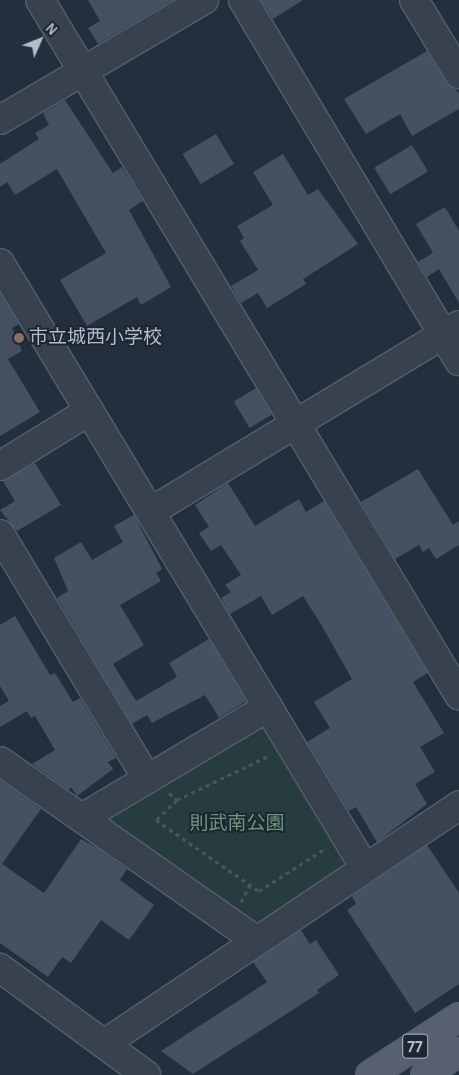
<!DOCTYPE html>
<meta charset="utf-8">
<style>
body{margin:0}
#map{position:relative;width:459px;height:1075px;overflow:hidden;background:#242f3e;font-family:"Alegreya Sans","Noto Sans JP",sans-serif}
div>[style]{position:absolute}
.green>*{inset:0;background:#263c3f}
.building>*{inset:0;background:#455162;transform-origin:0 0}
.path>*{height:3px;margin-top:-1.5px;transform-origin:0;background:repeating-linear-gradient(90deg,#44595c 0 4px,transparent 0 8px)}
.roads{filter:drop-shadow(1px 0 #565f6c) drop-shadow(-1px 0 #565f6c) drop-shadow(0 1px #565f6c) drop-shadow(0 -1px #565f6c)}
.minor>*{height:28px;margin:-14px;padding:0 14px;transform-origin:14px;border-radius:14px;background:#38414e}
.major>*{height:28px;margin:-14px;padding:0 14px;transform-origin:14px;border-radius:14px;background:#56606e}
.dots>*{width:14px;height:14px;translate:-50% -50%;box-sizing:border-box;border:2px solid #1d2633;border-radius:50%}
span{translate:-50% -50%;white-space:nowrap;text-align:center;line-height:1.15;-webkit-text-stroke:4px #1d2633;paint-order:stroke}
.shield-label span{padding:1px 4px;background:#1d2633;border:1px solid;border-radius:4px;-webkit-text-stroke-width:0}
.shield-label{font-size:18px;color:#b4bcc9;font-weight:700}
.poi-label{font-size:19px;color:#b4bcc9}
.left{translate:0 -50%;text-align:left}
.park-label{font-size:19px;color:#6b9a76}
.north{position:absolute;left:15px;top:15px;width:50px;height:50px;-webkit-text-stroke:4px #1d2633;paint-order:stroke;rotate:46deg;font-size:14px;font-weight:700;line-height:20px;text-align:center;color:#b4bcc9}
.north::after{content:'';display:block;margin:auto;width:18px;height:22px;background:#b4bcc9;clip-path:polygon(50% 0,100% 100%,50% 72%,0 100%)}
</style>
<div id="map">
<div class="green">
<i style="clip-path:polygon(259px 724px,267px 729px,346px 861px,344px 870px,258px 926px,109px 826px,108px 815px)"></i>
</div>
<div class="building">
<i style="clip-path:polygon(88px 0,173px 0,98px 44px,88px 28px,100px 21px)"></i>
<i style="clip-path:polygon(261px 0,303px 0,273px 19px)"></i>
<i style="clip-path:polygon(427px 51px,446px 82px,459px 93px,459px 109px,412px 136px,400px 114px,366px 134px,344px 99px)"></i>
<i style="clip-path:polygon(65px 100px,113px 173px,122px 167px,143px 201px,129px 210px,171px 287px,141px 305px,137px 297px,87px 326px,60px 280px,106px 253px,57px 169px,15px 195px,7px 182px,0 187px,0 164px,39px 139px,35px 133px,49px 125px,43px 113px)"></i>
<i style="left:216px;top:134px;width:35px;height:39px;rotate:59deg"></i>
<i style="left:412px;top:145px;width:31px;height:44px;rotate:59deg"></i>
<i style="clip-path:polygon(283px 154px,308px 195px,318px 189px,358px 244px,303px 279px,306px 284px,267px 308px,258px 293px,241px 303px,231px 286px,258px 270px,240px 241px,244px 238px,237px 226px,273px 205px,253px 172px)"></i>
<i style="clip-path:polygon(445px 207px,459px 231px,459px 303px,439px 269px,427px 277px,418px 262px,433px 253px,416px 224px)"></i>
<i style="clip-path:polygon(0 293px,19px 324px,12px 328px,22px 351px,8px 359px,40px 412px,0 436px)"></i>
<i style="left:256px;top:388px;width:31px;height:26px;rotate:59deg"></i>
<i style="clip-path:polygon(35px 463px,61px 505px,17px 531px,0 510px,15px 501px,3px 481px)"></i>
<i style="clip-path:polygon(418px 469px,453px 525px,459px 521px,459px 545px,436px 559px,429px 548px,423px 552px,419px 545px,395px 559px,361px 502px)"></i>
<i style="clip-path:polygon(228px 483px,255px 526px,299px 499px,306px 512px,324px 501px,428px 673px,413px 682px,444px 733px,420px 747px,435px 772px,415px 784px,427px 804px,377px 842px,356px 807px,349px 811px,307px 742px,330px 728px,314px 702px,352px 679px,322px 626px,303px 596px,272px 615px,261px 596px,230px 614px,221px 598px,231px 592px,225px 585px,241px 575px,221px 545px,211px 551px,199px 533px,209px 527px,195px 505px)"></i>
<i style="clip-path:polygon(134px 515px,162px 569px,156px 573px,161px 581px,120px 605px,144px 645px,113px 664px,136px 701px,177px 677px,169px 663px,209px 639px,246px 701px,219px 718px,205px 695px,152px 723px,147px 715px,132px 724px,57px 598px,68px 591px,54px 558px,81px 542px,92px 560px,123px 542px,114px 526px)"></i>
<i style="clip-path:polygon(15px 616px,50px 675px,55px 673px,73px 702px,80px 698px,116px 758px,108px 762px,113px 769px,77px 796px,71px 787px,69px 790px,32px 764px,55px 750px,35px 716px,31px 718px,27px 711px,0 727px,0 706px,9px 701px,0 686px,0 625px)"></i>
<i style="clip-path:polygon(0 780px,41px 809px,2px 864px,44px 893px,81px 839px,97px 848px,127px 869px,120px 880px,154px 905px,129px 940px,101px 920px,71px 963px,62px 957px,48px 977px,0 943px)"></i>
<i style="clip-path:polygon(427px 845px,459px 893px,459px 984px,415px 1013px,347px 910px,356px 904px,352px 896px)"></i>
<i style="clip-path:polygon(301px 930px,310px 944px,316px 940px,339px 975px,317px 990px,319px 993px,193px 1074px,161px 1051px,267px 982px,253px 962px)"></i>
</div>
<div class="path">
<i style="left:169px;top:793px;width:11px;rotate:41deg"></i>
<i style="left:177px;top:800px;width:103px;rotate:-25.8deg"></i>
<i style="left:177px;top:800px;width:29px;rotate:136deg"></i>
<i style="left:156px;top:820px;width:125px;rotate:34.6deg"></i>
<i style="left:259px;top:891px;width:80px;rotate:-32.7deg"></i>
<i style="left:241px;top:902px;width:19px;rotate:-62deg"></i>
</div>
<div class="roads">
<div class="minor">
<i style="left:40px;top:0;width:812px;rotate:58.92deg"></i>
<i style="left:243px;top:0;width:421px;rotate:59.1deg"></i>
<i style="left:414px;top:0;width:87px;rotate:58.7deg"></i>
<i style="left:0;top:120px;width:237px;rotate:-30.5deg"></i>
<i style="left:0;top:263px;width:707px;rotate:58.9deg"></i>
<i style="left:0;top:466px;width:105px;rotate:-31.7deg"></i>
<i style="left:150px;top:512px;width:361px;rotate:-31.2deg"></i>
<i style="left:0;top:534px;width:286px;rotate:59deg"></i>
<i style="left:0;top:761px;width:312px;rotate:35deg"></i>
<i style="left:82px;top:818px;width:217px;rotate:-30.8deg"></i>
<i style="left:0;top:968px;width:181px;rotate:36.2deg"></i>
<i style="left:104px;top:1044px;width:428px;rotate:-33.9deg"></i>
</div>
<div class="major">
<i style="left:370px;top:1075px;width:106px;rotate:-33.1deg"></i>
<i style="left:425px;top:1075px;width:41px;rotate:-34.1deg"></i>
</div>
</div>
<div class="dots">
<i style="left:19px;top:338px;background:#8d6e63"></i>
</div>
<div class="shield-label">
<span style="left:415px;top:1046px">77</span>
</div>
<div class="poi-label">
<span class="left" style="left:29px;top:338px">市立城西小学校</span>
</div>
<div class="park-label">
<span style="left:237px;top:824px">則武南公園</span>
</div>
<div class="north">N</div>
</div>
